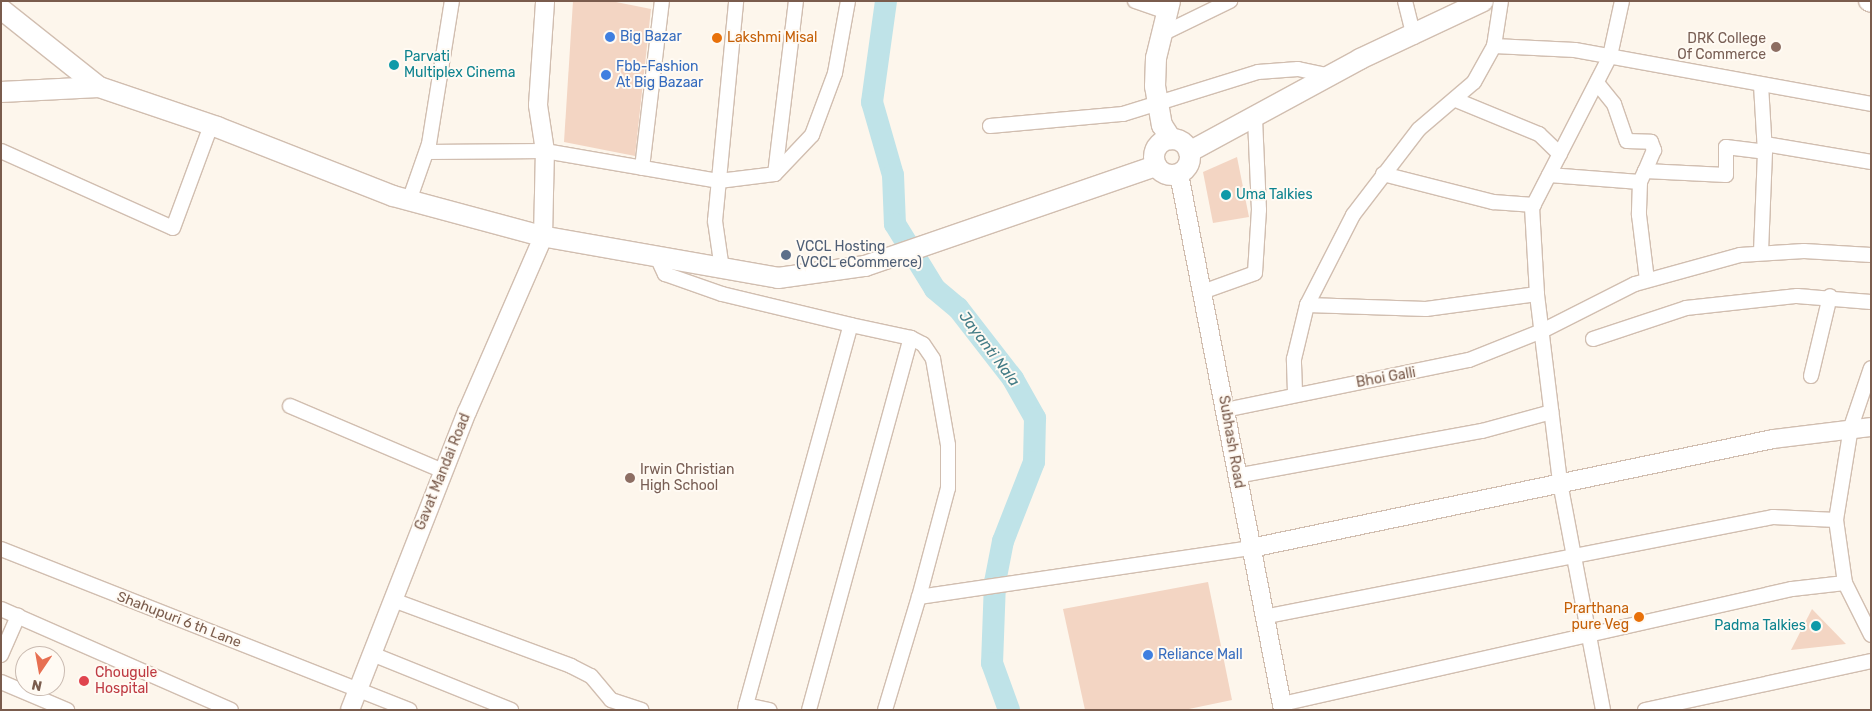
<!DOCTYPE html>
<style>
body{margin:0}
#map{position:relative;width:1872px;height:711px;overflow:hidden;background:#fdf6ec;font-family:Rubik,sans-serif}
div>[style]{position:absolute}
.river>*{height:22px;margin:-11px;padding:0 11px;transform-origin:11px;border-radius:11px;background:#bfe3e8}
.building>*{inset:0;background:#f3d5c3}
.roads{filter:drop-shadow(1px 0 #d1beb0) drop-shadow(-1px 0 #d1beb0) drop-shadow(0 1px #d1beb0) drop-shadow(0 -1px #d1beb0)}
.minor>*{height:14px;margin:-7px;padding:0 7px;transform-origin:7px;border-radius:7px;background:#fff}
.tertiary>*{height:18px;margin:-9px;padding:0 9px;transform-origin:9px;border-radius:9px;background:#fff}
.secondary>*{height:20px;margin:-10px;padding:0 10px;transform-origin:10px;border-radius:10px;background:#fff}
.secondary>.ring{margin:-10px;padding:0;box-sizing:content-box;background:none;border:20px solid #fff;border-radius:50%}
.dots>*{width:14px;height:14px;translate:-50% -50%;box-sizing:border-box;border:2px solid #fffaf3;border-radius:50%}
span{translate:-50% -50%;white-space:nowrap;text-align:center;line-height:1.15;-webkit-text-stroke:4px #fffaf3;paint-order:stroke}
.shop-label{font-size:14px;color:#366cbe}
.left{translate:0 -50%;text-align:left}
.food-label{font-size:14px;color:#c56008}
.right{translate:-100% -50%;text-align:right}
.education-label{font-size:14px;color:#785e54}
.culture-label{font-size:14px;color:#0d838f}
.service-label{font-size:14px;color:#4e5e75}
.street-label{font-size:14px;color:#7a5c4d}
.health-label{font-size:14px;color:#be3a42}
.water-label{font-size:15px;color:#437c86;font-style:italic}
.frame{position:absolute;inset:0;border:2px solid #7a5c4d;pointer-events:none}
.north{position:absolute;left:15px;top:646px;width:50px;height:50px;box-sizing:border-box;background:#fffaf3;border:1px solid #cabbb1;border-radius:50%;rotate:192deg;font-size:14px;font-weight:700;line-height:20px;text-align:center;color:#7a5c4d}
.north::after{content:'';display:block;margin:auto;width:18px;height:22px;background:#e76f51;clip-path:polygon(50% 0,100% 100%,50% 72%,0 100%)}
</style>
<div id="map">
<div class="river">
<i style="left:886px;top:1px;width:102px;rotate:97.9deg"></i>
<i style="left:872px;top:102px;width:76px;rotate:74deg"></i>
<i style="left:893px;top:175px;width:49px;rotate:87.7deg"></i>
<i style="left:895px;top:224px;width:76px;rotate:58.4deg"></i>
<i style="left:935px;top:289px;width:30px;rotate:40deg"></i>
<i style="left:958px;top:308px;width:90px;rotate:52.2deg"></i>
<i style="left:1013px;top:379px;width:45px;rotate:60.6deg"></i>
<i style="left:1035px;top:418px;width:44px;rotate:91.3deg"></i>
<i style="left:1034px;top:462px;width:85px;rotate:111.4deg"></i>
<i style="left:1003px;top:541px;width:42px;rotate:101deg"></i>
<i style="left:995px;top:582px;width:81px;rotate:92.1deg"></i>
<i style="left:992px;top:663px;width:50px;rotate:70.1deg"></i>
</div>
<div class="building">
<i style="clip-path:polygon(573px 1px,611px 1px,651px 9px,635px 156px,564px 142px)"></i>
<i style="clip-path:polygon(1237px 157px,1249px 217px,1213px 223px,1203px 172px)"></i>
<i style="clip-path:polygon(1208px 582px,1232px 700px,1184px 710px,1085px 710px,1063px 609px)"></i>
<i style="clip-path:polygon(1812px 609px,1846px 644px,1791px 650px)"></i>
</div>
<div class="roads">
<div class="minor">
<i style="left:1135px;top:1px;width:34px;rotate:19deg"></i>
<i style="left:1405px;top:1px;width:37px;rotate:76deg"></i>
<i style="left:1162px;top:34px;width:76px;rotate:-25.9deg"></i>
<i style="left:1494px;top:46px;width:81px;rotate:2.8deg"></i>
<i style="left:1575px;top:50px;width:301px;rotate:10.3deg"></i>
<i style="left:1597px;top:83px;width:27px;rotate:51deg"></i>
<i style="left:1614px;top:104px;width:39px;rotate:71deg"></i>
<i style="left:1627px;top:141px;width:24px;rotate:2deg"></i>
<i style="left:1651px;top:142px;width:9px;rotate:69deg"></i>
<i style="left:1654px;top:150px;width:23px;rotate:113deg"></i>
<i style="left:1761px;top:85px;width:67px;rotate:86.6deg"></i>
<i style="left:1765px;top:152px;width:100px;rotate:92.3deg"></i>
<i style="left:1456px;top:100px;width:90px;rotate:22.3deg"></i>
<i style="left:1539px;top:134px;width:29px;rotate:44deg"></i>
<i style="left:990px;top:126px;width:134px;rotate:-5.2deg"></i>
<i style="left:1123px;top:114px;width:141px;rotate:-17.3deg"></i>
<i style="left:1258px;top:72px;width:40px;rotate:-4.3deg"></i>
<i style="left:1298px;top:69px;width:34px;rotate:12deg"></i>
<i style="left:1765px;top:144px;width:108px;rotate:9.6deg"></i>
<i style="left:1px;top:151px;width:188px;rotate:24.1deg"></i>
<i style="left:173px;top:228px;width:110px;rotate:-69.7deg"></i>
<i style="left:427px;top:152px;width:118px;rotate:-0.5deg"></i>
<i style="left:545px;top:151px;width:177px;rotate:9.8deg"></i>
<i style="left:719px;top:181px;width:56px;rotate:-7.1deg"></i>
<i style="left:775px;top:174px;width:174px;rotate:-83.1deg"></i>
<i style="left:642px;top:168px;width:168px;rotate:-83.2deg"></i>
<i style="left:775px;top:174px;width:54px;rotate:-46.5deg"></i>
<i style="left:812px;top:135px;width:66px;rotate:-69.6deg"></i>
<i style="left:835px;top:73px;width:73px;rotate:-79.8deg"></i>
<i style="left:1383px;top:174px;width:114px;rotate:14.3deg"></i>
<i style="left:1493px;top:202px;width:41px;rotate:4.2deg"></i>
<i style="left:1549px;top:175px;width:91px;rotate:4.4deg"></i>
<i style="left:1640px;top:182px;width:12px;rotate:-66deg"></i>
<i style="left:1645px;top:171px;width:81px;rotate:2.8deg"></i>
<i style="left:1726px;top:175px;width:28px;rotate:-90deg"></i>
<i style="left:1726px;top:147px;width:39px;rotate:7deg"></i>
<i style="left:1640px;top:182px;width:33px;rotate:92deg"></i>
<i style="left:1639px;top:215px;width:65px;rotate:83deg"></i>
<i style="left:409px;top:201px;width:60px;rotate:-70.7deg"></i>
<i style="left:429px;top:144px;width:145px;rotate:-80.9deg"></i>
<i style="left:657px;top:257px;width:19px;rotate:65deg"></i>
<i style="left:665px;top:274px;width:60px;rotate:19.3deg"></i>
<i style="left:722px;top:294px;width:133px;rotate:13.5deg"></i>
<i style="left:722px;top:269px;width:49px;rotate:-98.3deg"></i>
<i style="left:715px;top:221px;width:221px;rotate:-84.5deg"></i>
<i style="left:1205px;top:291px;width:53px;rotate:-19.8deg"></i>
<i style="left:1255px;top:273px;width:63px;rotate:-86.4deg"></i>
<i style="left:1259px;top:210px;width:92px;rotate:-92.5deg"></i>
<i style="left:1307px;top:305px;width:119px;rotate:1.9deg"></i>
<i style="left:1426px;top:309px;width:112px;rotate:-7.7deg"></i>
<i style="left:1593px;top:339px;width:98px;rotate:-18.4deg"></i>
<i style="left:1686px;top:308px;width:112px;rotate:-6.2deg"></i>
<i style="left:1797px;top:296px;width:74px;rotate:4.6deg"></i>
<i style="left:1811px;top:376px;width:82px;rotate:-76.6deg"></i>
<i style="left:1295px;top:392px;width:33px;rotate:-92deg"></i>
<i style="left:1294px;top:359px;width:56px;rotate:-76.5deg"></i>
<i style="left:1307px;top:305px;width:101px;rotate:-62.9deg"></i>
<i style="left:1353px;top:215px;width:108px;rotate:-52.5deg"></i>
<i style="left:1419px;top:129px;width:72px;rotate:-40.5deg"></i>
<i style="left:1474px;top:82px;width:41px;rotate:-60.9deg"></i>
<i style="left:1494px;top:46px;width:46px;rotate:-81.2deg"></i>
<i style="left:290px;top:406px;width:166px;rotate:23deg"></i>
<i style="left:1225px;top:410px;width:249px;rotate:-11.6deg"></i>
<i style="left:1469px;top:360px;width:79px;rotate:-21.7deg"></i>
<i style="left:1542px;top:331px;width:104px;rotate:-26.8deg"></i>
<i style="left:1635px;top:284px;width:109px;rotate:-15.4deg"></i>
<i style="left:1740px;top:255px;width:64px;rotate:-3.6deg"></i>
<i style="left:1804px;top:251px;width:67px;rotate:3.4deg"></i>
<i style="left:1236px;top:476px;width:250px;rotate:-10.4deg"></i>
<i style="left:1482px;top:431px;width:72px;rotate:-15.4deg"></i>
<i style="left:1px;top:549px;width:439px;rotate:21.5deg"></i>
<i style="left:1845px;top:583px;width:64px;rotate:-98.1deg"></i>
<i style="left:1836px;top:520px;width:94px;rotate:-80.8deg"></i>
<i style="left:1851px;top:427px;width:62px;rotate:-71.3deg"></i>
<i style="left:393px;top:600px;width:190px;rotate:20.3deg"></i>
<i style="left:571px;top:666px;width:22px;rotate:27deg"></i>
<i style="left:591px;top:676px;width:31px;rotate:50deg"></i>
<i style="left:611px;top:700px;width:32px;rotate:18deg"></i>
<i style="left:1px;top:609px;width:251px;rotate:23.7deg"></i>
<i style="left:1263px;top:617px;width:520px;rotate:-11.09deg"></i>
<i style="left:1773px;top:517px;width:63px;rotate:2.7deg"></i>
<i style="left:372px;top:654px;width:150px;rotate:21.9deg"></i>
<i style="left:1px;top:655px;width:43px;rotate:-66.4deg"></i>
<i style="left:1px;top:682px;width:72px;rotate:23deg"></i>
<i style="left:1282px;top:704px;width:523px;rotate:-12.71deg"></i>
<i style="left:1792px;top:589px;width:53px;rotate:-6.5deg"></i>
<i style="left:1845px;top:583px;width:58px;rotate:63.4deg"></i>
<i style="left:746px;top:705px;width:394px;rotate:-74.6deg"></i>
<i style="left:851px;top:325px;width:61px;rotate:12.2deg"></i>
<i style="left:911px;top:338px;width:13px;rotate:27deg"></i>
<i style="left:923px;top:344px;width:18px;rotate:56deg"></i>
<i style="left:933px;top:359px;width:87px;rotate:80.1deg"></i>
<i style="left:948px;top:445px;width:43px;rotate:90deg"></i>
<i style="left:948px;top:488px;width:113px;rotate:104.9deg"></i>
<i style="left:745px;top:710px;width:5px;rotate:-79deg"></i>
<i style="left:746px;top:705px;width:24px;rotate:12deg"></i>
<i style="left:809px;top:710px;width:386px;rotate:-74.7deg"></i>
<i style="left:885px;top:710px;width:118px;rotate:-73.3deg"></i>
<i style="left:919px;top:597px;width:336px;rotate:-8.4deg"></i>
<i style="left:1603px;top:710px;width:232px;rotate:-100.7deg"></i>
<i style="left:1560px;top:482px;width:189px;rotate:-97deg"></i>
<i style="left:1537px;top:294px;width:86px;rotate:-93.3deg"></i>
<i style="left:1532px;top:208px;width:171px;rotate:-62.8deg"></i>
<i style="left:1610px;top:56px;width:56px;rotate:-77.7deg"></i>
<i style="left:1645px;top:710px;width:231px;rotate:-12.2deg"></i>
</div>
<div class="tertiary">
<i style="left:1179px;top:174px;width:546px;rotate:79.02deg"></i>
<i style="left:1251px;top:548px;width:533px;rotate:-11.79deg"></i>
<i style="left:1773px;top:439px;width:99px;rotate:-7deg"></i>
<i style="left:350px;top:710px;width:320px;rotate:-68.6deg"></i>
<i style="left:467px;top:412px;width:191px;rotate:-66.5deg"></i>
<i style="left:543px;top:237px;width:86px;rotate:-88.7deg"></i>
<i style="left:545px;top:151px;width:47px;rotate:-98.7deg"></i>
<i style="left:538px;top:105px;width:104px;rotate:-86.1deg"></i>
</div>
<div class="secondary">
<i style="left:1170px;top:1px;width:59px;rotate:103.8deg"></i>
<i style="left:1156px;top:58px;width:28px;rotate:92deg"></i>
<i style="left:1155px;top:86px;width:40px;rotate:80deg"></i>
<i style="left:1162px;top:125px;width:17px;rotate:57deg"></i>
<i style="left:1869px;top:1px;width:2px;rotate:27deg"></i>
<i style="left:1px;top:9px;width:125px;rotate:38.5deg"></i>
<i style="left:1px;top:92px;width:98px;rotate:-2.9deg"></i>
<i style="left:99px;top:87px;width:125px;rotate:18.7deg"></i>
<i style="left:217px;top:127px;width:189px;rotate:21.4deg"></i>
<i style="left:393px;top:196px;width:153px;rotate:15.1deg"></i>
<i style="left:541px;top:236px;width:241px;rotate:10deg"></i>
<i style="left:778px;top:278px;width:88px;rotate:-7.9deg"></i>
<i style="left:865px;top:266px;width:308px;rotate:-19deg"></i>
<i class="ring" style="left:1154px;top:139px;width:16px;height:16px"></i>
<i style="left:1189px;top:152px;width:195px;rotate:-28.5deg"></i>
<i style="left:1360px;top:59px;width:136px;rotate:-25.2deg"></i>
</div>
</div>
<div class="dots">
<i style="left:610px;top:37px;background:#3f7fe0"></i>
<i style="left:717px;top:38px;background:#e8710a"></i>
<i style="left:1776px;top:47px;background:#8d6e63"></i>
<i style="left:394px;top:65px;background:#0f9aa8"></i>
<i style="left:606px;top:75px;background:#3f7fe0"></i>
<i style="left:1226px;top:195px;background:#0f9aa8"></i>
<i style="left:786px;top:255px;background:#5c6f8a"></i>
<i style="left:630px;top:478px;background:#8d6e63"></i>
<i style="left:1639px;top:617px;background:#e8710a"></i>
<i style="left:1816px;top:626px;background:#0f9aa8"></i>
<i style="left:1148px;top:655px;background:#3f7fe0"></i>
<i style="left:84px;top:681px;background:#e0444e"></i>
</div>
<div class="shop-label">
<span class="left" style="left:620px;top:37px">Big Bazar</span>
<span class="left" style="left:616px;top:75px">Fbb-Fashion<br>At Big Bazaar</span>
<span class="left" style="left:1158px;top:655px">Reliance Mall</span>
</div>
<div class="food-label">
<span class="left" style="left:727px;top:38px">Lakshmi Misal</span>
<span class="right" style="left:1629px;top:617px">Prarthana<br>pure Veg</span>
</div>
<div class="education-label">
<span class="right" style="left:1766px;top:47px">DRK College<br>Of Commerce</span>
<span class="left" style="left:640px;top:478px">Irwin Christian<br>High School</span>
</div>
<div class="culture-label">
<span class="left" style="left:404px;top:65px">Parvati<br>Multiplex Cinema</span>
<span class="left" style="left:1236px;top:195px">Uma Talkies</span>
<span class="right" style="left:1806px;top:626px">Padma Talkies</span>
</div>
<div class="service-label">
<span class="left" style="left:796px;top:255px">VCCL Hosting<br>(VCCL eCommerce)</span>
</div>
<div class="street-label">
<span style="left:1386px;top:378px;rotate:-10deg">Bhoi Galli</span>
<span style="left:1231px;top:442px;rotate:80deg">Subhash Road</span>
<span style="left:443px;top:472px;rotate:-68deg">Gavat Mandai Road</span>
<span style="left:179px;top:620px;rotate:21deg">Shahupuri 6 th Lane</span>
</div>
<div class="health-label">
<span class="left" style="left:95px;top:681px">Chougule<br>Hospital</span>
</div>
<div class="water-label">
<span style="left:989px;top:349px;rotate:53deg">Jayanti Nala</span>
</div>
<div class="frame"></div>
<div class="north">N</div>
</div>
